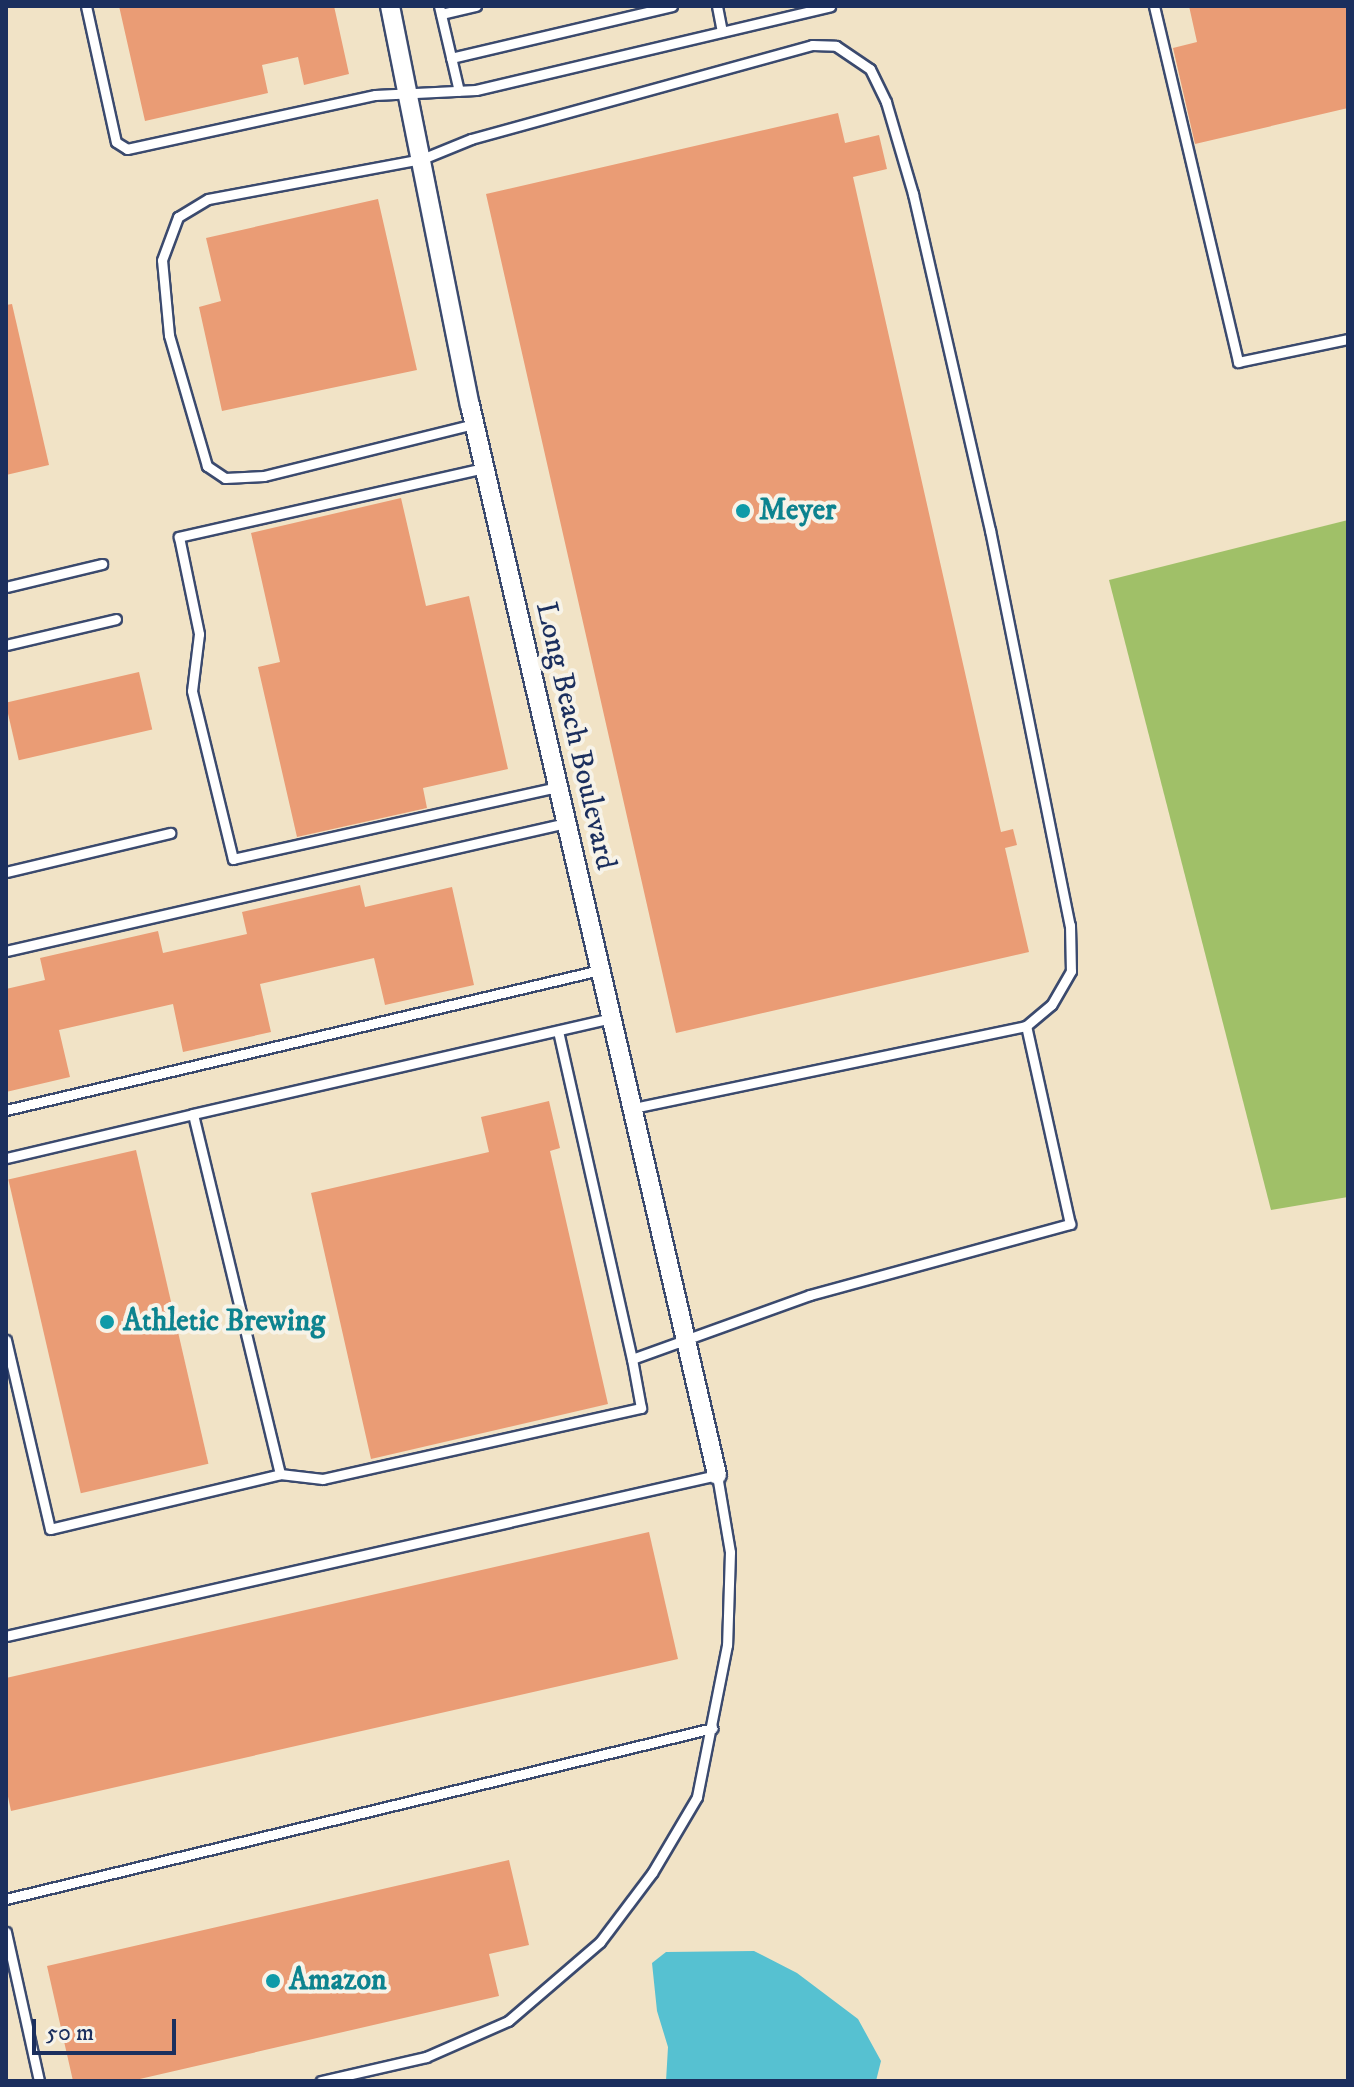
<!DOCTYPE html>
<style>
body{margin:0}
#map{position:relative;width:1354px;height:2087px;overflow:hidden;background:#f1e3c6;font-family:"IM FELL DW Pica",serif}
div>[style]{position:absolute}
.green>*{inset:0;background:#a0c068}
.water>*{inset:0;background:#56c1d1}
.building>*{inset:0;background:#ea9c75;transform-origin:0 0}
.roads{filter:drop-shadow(2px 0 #3b4a6e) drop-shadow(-2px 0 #3b4a6e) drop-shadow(0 2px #3b4a6e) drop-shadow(0 -2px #3b4a6e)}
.lane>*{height:9px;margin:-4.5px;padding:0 4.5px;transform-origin:4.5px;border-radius:4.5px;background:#fff}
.street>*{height:18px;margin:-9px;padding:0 9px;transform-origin:9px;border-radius:9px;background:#fff}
.dots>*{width:22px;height:22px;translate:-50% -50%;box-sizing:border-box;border:4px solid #f7f3e8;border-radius:50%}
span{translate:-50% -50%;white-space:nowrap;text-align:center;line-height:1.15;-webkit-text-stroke:8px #f7f3e8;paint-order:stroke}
.culture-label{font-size:30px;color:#0d838f;font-weight:700}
.left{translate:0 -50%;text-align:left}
.street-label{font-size:30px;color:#1b2f5e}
.frame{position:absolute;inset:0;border:8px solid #1b2f5e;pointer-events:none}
.scale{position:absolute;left:32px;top:2019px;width:144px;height:36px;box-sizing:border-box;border:4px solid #1b2f5e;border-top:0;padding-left:10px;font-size:24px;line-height:28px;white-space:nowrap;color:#1b2f5e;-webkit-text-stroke:6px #f7f3e8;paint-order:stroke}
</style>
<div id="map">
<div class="green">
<i style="clip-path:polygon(1348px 520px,1348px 1197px,1271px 1210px,1109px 580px)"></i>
</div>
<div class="water">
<i style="clip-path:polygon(754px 1951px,797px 1973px,858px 2019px,881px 2061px,876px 2081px,666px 2081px,668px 2047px,657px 2011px,652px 1963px,666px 1952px)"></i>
</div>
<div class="building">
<i style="clip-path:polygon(119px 6px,334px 6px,349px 74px,304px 85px,298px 57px,262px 65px,268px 93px,145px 121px)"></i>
<i style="clip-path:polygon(1189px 6px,1348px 6px,1348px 108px,1195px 144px,1173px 48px,1197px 42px)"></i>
<i style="clip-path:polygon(838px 113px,845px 143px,879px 135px,887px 169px,853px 177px,1001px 832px,1013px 829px,1017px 845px,1005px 848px,1029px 952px,676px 1033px,486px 194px)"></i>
<i style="clip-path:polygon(378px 199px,417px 370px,222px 411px,199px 307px,221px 301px,206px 238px)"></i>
<i style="clip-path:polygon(12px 304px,49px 465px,6px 475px,6px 305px)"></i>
<i style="clip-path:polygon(401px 498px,426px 606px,469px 596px,508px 769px,423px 788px,427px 808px,297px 837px,258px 667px,280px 662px,251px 533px)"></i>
<i style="left:139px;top:672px;width:59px;height:137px;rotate:77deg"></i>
<i style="clip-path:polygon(360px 885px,365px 907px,452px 887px,474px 985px,385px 1005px,374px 958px,260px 984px,271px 1032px,183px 1052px,173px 1004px,59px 1030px,70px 1077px,6px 1092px,6px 989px,45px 980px,40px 958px,158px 931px,163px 953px,247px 934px,242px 912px)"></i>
<i style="clip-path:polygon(549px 1101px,560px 1148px,550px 1151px,608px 1404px,371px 1459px,311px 1193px,489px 1152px,481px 1117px)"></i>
<i style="left:136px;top:1150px;width:322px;height:131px;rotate:77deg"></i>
<i style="clip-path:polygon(649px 1532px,678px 1659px,11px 1811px,6px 1787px,6px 1678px)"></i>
<i style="clip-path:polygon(509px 1860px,529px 1945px,489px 1954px,499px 1996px,131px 2081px,73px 2081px,47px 1966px)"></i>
</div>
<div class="roads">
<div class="lane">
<i style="left:86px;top:6px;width:139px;rotate:77.6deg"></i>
<i style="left:116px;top:142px;width:13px;rotate:32deg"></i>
<i style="left:127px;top:149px;width:254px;rotate:-12.3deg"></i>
<i style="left:375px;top:95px;width:101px;rotate:-2.8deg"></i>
<i style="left:476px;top:90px;width:364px;rotate:-13.3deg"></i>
<i style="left:439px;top:6px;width:87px;rotate:76.8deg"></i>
<i style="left:717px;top:6px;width:26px;rotate:79deg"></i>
<i style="left:1154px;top:6px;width:366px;rotate:76.7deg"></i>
<i style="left:1238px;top:362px;width:112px;rotate:-11.8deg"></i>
<i style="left:441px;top:14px;width:36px;rotate:-13deg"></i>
<i style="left:451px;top:58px;width:227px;rotate:-13.2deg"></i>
<i style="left:474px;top:424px;width:216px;rotate:166.1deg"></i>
<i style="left:264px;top:476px;width:39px;rotate:177deg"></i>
<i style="left:225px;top:478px;width:22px;rotate:-146deg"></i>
<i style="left:207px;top:466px;width:136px;rotate:-106.2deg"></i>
<i style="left:169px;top:335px;width:75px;rotate:-95.3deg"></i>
<i style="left:162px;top:260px;width:46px;rotate:-69.6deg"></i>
<i style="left:178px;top:217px;width:35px;rotate:-31deg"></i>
<i style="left:208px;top:199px;width:218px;rotate:-10.6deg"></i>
<i style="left:422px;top:159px;width:53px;rotate:-22.2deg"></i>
<i style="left:471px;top:139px;width:354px;rotate:-15.4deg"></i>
<i style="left:812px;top:45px;width:24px;rotate:2deg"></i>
<i style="left:836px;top:46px;width:41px;rotate:34.1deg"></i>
<i style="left:870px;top:69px;width:37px;rotate:64deg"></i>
<i style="left:886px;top:102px;width:96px;rotate:73.6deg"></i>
<i style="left:913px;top:194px;width:345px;rotate:77.1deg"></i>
<i style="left:990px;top:530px;width:403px;rotate:78.6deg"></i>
<i style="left:1070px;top:925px;width:46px;rotate:88.8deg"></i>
<i style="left:1071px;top:971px;width:39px;rotate:120deg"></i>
<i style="left:1051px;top:1005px;width:33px;rotate:140deg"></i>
<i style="left:1026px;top:1026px;width:402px;rotate:168.2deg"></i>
<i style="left:484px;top:468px;width:313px;rotate:167.3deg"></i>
<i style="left:179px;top:537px;width:99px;rotate:78.3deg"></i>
<i style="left:199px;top:634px;width:57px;rotate:97deg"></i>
<i style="left:192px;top:691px;width:173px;rotate:76.3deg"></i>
<i style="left:233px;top:859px;width:333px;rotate:-12.5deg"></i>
<i style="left:6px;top:587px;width:99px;rotate:-13.5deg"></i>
<i style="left:6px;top:645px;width:113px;rotate:-13.3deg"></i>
<i style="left:6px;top:872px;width:169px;rotate:-13.4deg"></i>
<i style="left:6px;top:951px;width:574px;rotate:-12.88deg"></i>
<i style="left:558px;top:1031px;width:336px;rotate:77.3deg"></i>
<i style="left:6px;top:1110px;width:610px;rotate:-13.26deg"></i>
<i style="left:6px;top:1158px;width:192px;rotate:-13.2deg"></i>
<i style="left:6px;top:1340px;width:194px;rotate:76.9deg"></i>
<i style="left:50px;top:1529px;width:236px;rotate:-13.4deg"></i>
<i style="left:280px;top:1474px;width:43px;rotate:6.6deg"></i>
<i style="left:323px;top:1479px;width:326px;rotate:-12.6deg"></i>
<i style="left:641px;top:1408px;width:50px;rotate:-100.4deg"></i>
<i style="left:632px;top:1359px;width:189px;rotate:-19.8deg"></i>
<i style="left:810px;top:1295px;width:270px;rotate:-15.3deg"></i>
<i style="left:1070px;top:1224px;width:203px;rotate:-102.5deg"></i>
<i style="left:280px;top:1474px;width:370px;rotate:-103.6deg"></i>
<i style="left:193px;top:1114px;width:429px;rotate:-12.9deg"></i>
<i style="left:6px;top:1636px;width:729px;rotate:-12.76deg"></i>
<i style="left:717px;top:1475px;width:78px;rotate:80.4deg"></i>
<i style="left:730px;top:1552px;width:93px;rotate:91.8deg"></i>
<i style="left:727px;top:1645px;width:155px;rotate:101.2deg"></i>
<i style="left:697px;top:1797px;width:88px;rotate:120.6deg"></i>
<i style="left:652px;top:1873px;width:86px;rotate:127deg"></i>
<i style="left:600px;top:1942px;width:121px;rotate:139.3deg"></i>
<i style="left:508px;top:2021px;width:90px;rotate:156.3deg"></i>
<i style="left:426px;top:2057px;width:108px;rotate:167.1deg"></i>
<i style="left:6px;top:1899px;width:727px;rotate:-13.6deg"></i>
<i style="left:6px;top:1932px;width:153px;rotate:77.5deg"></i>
</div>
<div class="street">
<i style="left:390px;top:6px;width:407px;rotate:78.7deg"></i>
<i style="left:470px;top:405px;width:1098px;rotate:77deg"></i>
</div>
</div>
<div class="dots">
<i style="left:743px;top:511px;background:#0f9aa8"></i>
<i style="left:107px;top:1322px;background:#0f9aa8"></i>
<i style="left:273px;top:1981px;background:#0f9aa8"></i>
</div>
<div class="culture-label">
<span class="left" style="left:759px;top:511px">Meyer</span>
<span class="left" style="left:123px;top:1322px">Athletic Brewing</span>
<span class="left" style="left:289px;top:1981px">Amazon</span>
</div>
<div class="street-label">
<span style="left:575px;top:736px;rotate:77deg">Long Beach Boulevard</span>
</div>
<div class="frame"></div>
<div class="scale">50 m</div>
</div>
